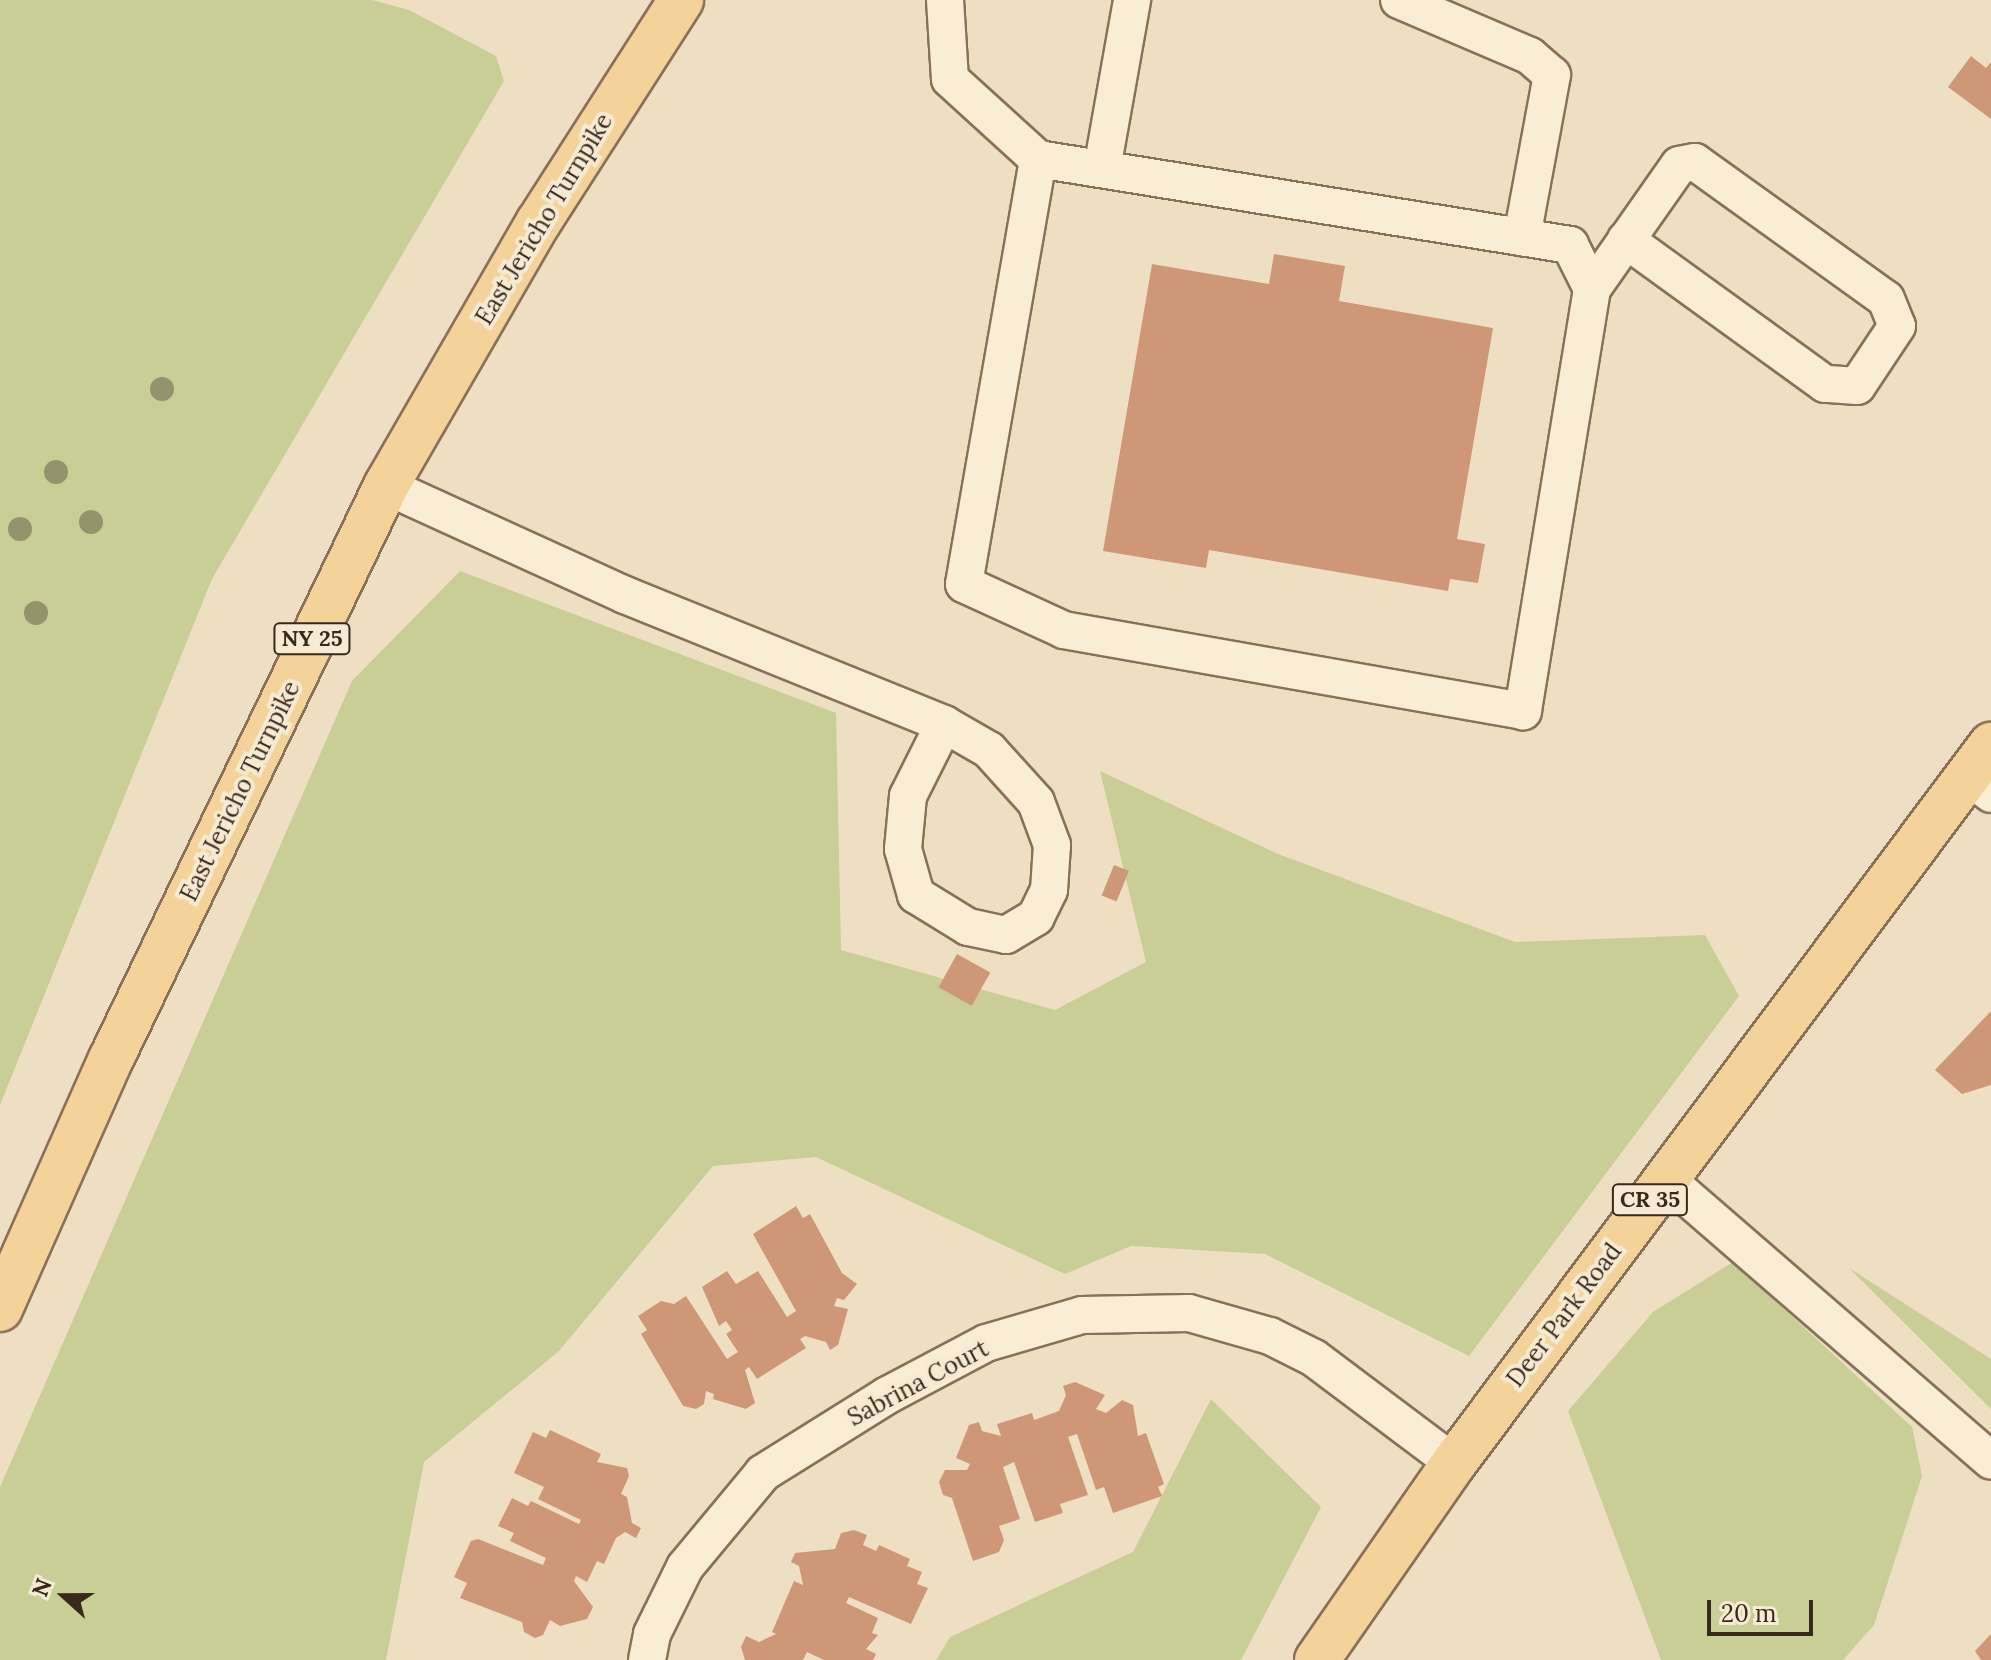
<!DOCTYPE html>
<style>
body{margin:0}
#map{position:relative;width:1991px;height:1660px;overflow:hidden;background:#efdfc2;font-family:Lora,serif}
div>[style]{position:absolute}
.green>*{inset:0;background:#c9cd96}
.building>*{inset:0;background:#ce9777;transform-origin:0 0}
.roads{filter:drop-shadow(2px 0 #897059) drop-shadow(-2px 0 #897059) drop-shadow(0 2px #897059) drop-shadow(0 -2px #897059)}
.minor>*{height:36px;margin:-18px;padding:0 18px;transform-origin:18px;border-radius:18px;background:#f9edd6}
.major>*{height:44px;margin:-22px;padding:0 22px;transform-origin:22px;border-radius:22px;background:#f3d399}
.trees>*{width:24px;height:24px;margin:-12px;border-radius:50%;background:#95936b}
span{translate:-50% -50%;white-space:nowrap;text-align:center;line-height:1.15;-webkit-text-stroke:8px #f6ead2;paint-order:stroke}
.shield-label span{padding:2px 6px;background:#f6ead2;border:2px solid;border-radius:6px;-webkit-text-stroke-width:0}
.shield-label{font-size:22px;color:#39291d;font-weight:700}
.street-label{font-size:24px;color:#39291d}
.north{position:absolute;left:24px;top:1556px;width:80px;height:80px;-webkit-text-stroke:6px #f6ead2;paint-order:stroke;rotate:291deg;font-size:22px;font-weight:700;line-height:32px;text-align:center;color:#39291d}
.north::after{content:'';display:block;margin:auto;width:28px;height:36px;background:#39291d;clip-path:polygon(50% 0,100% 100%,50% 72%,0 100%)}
.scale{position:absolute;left:1707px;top:1600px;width:106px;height:36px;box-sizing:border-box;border:4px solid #39291d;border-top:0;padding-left:10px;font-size:24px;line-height:28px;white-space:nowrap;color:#39291d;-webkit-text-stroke:6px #f6ead2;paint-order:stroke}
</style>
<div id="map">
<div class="green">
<i style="clip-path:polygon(0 0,372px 0,409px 10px,496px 56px,504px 81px,212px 579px,0 1105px)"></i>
<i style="clip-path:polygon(460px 571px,836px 713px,841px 950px,1055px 1010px,1146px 962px,1100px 771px,1278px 854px,1515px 942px,1705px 935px,1739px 996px,1469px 1356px,1265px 1254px,1131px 1246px,1065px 1274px,816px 1157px,713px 1166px,559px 1351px,424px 1462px,386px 1660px,0 1660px,0 1487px,352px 681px)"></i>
<i style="clip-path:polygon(1733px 1262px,1912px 1427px,1922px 1476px,1874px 1625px,1843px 1660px,1661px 1660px,1568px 1411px,1653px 1312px)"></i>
<i style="clip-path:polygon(1849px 1268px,1991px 1359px,1991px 1409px)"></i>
<i style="clip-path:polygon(1211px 1399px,1321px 1507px,1241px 1660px,936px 1660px,950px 1637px,1133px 1552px)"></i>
</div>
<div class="building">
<i style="clip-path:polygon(1971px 56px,1986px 68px,1991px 62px,1991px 119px,1948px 87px)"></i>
<i style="clip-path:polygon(1274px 254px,1345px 266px,1339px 301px,1493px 328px,1457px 539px,1485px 544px,1478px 583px,1450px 579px,1448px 591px,1209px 550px,1206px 568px,1103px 551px,1152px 264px,1269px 284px)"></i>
<i style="left:1114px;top:865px;width:16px;height:33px;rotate:22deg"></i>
<i style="left:957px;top:954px;width:38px;height:38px;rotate:29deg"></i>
<i style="clip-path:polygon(1991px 1011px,1991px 1085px,1962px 1094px,1935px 1070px)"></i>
<i style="clip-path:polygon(796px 1206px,803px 1218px,810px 1214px,842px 1273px,857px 1284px,844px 1300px,837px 1298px,834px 1306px,848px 1309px,838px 1345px,830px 1350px,826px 1342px,805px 1336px,800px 1339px,806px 1348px,757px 1379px,749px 1367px,745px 1370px,755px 1403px,746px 1409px,713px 1399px,714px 1394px,706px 1391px,704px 1404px,696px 1409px,683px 1406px,641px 1334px,647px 1330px,638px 1316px,661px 1301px,674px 1304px,686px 1296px,727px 1359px,738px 1352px,726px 1334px,732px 1330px,726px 1321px,719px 1326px,702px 1287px,727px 1271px,736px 1284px,758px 1271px,787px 1317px,796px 1311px,753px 1234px)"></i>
<i style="clip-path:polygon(1075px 1382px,1105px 1395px,1096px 1409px,1106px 1413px,1122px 1400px,1133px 1405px,1138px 1436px,1146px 1433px,1164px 1484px,1158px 1487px,1162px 1496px,1113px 1513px,1104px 1487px,1096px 1490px,1077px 1434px,1068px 1437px,1088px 1495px,1060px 1504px,1063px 1513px,1035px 1522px,1014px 1462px,1003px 1467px,1020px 1519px,999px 1526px,1004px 1540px,999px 1552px,973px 1561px,952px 1498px,943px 1495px,939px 1482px,945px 1470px,967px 1470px,970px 1464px,956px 1458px,969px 1425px,979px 1422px,982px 1431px,1001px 1436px,997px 1424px,1032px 1413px,1034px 1420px,1059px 1411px,1066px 1395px,1063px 1386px)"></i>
<i style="clip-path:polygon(550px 1430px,601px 1454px,597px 1462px,627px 1468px,629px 1476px,621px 1494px,627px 1497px,632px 1523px,641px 1528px,636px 1538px,625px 1532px,616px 1538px,604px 1564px,597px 1561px,587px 1582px,576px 1576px,574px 1581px,593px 1607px,587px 1619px,560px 1626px,550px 1620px,543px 1635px,535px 1638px,524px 1632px,522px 1622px,460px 1598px,467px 1583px,454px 1577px,471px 1541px,478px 1539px,543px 1565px,546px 1558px,510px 1541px,514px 1533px,498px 1526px,512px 1498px,528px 1506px,531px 1501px,579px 1524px,581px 1520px,538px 1499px,544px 1487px,514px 1473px,533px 1432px,546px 1438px)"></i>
<i style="clip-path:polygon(854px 1530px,867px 1535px,863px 1545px,876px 1551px,879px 1545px,910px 1559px,907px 1566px,922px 1572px,917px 1584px,928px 1588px,911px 1624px,849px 1597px,846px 1603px,878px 1618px,872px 1633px,878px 1635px,866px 1649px,876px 1654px,873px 1660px,824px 1660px,807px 1652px,803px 1660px,745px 1660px,741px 1647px,746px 1636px,759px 1642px,776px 1634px,772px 1632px,794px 1581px,803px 1585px,799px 1566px,791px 1562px,795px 1553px,835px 1549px,841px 1533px)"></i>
<i style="clip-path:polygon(1991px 1634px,1991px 1660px,1981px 1660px,1975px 1651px)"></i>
</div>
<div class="roads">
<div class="minor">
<i style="left:945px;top:0;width:79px;rotate:86.4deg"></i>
<i style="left:950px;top:79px;width:119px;rotate:42.3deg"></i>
<i style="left:1038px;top:159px;width:539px;rotate:9.18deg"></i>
<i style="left:1570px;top:245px;width:49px;rotate:63.4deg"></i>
<i style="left:1592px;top:289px;width:428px;rotate:99.3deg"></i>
<i style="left:1523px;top:711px;width:466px;rotate:-170deg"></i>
<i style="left:1064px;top:630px;width:110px;rotate:-155.3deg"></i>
<i style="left:964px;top:584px;width:431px;rotate:-80.1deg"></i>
<i style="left:1399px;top:0;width:142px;rotate:23.1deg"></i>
<i style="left:1530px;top:56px;width:29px;rotate:41deg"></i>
<i style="left:1552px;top:75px;width:165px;rotate:100.5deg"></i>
<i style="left:1102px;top:169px;width:172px;rotate:-79.9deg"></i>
<i style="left:1592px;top:289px;width:151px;rotate:-54.9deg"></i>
<i style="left:1679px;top:165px;width:16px;rotate:-11deg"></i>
<i style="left:1695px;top:162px;width:235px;rotate:35.7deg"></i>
<i style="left:1886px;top:299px;width:29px;rotate:68deg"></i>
<i style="left:1897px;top:326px;width:72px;rotate:123.7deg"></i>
<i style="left:1857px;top:386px;width:32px;rotate:-176deg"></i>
<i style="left:1825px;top:384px;width:246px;rotate:-144.1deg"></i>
<i style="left:386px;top:486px;width:263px;rotate:24.5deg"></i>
<i style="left:625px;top:595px;width:344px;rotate:22deg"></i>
<i style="left:944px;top:724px;width:52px;rotate:30deg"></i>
<i style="left:989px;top:750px;width:70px;rotate:47.9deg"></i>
<i style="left:1036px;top:802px;width:46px;rotate:69.6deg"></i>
<i style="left:1052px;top:845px;width:45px;rotate:93.8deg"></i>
<i style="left:1049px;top:890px;width:30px;rotate:116deg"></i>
<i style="left:1036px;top:917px;width:35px;rotate:149deg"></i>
<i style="left:1006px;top:935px;width:39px;rotate:-168deg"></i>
<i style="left:968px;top:927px;width:61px;rotate:-148.4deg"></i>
<i style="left:916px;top:895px;width:48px;rotate:-105.8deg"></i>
<i style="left:903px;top:849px;width:53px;rotate:-84.6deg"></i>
<i style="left:908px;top:796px;width:80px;rotate:-63.4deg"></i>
<i style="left:1968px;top:776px;width:29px;rotate:38deg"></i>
<i style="left:1666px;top:1179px;width:430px;rotate:40.9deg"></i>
<i style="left:647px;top:1660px;width:26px;rotate:-79deg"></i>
<i style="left:652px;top:1634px;width:75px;rotate:-63.8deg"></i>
<i style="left:685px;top:1567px;width:122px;rotate:-50.3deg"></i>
<i style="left:763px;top:1473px;width:145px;rotate:-32deg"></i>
<i style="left:886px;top:1396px;width:113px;rotate:-27.9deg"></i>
<i style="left:986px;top:1343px;width:100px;rotate:-16.3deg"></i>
<i style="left:1082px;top:1315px;width:107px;rotate:-1.1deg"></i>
<i style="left:1189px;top:1313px;width:84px;rotate:15.9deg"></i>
<i style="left:1270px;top:1336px;width:49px;rotate:26.6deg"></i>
<i style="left:1314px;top:1358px;width:175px;rotate:36.9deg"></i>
</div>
<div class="major">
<i style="left:0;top:1309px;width:274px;rotate:-66.1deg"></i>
<i style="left:111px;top:1059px;width:636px;rotate:-64.36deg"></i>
<i style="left:386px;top:486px;width:304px;rotate:-60deg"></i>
<i style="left:538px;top:223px;width:265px;rotate:-57.3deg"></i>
<i style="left:1317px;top:1660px;width:240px;rotate:-55.2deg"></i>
<i style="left:1454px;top:1463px;width:897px;rotate:-53.21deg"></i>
</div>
</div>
<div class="trees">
<i style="left:162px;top:389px"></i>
<i style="left:56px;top:472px"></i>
<i style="left:91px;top:522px"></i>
<i style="left:20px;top:529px"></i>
<i style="left:36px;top:613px"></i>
</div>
<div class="shield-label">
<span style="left:312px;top:639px">NY 25</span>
<span style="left:1650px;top:1200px">CR 35</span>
</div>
<div class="street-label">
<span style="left:544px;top:219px;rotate:-59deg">East Jericho Turnpike</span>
<span style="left:240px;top:791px;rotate:-64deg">East Jericho Turnpike</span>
<span style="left:1564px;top:1315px;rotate:-53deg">Deer Park Road</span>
<span style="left:918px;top:1383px;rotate:-28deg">Sabrina Court</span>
</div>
<div class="north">N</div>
<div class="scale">20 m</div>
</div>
